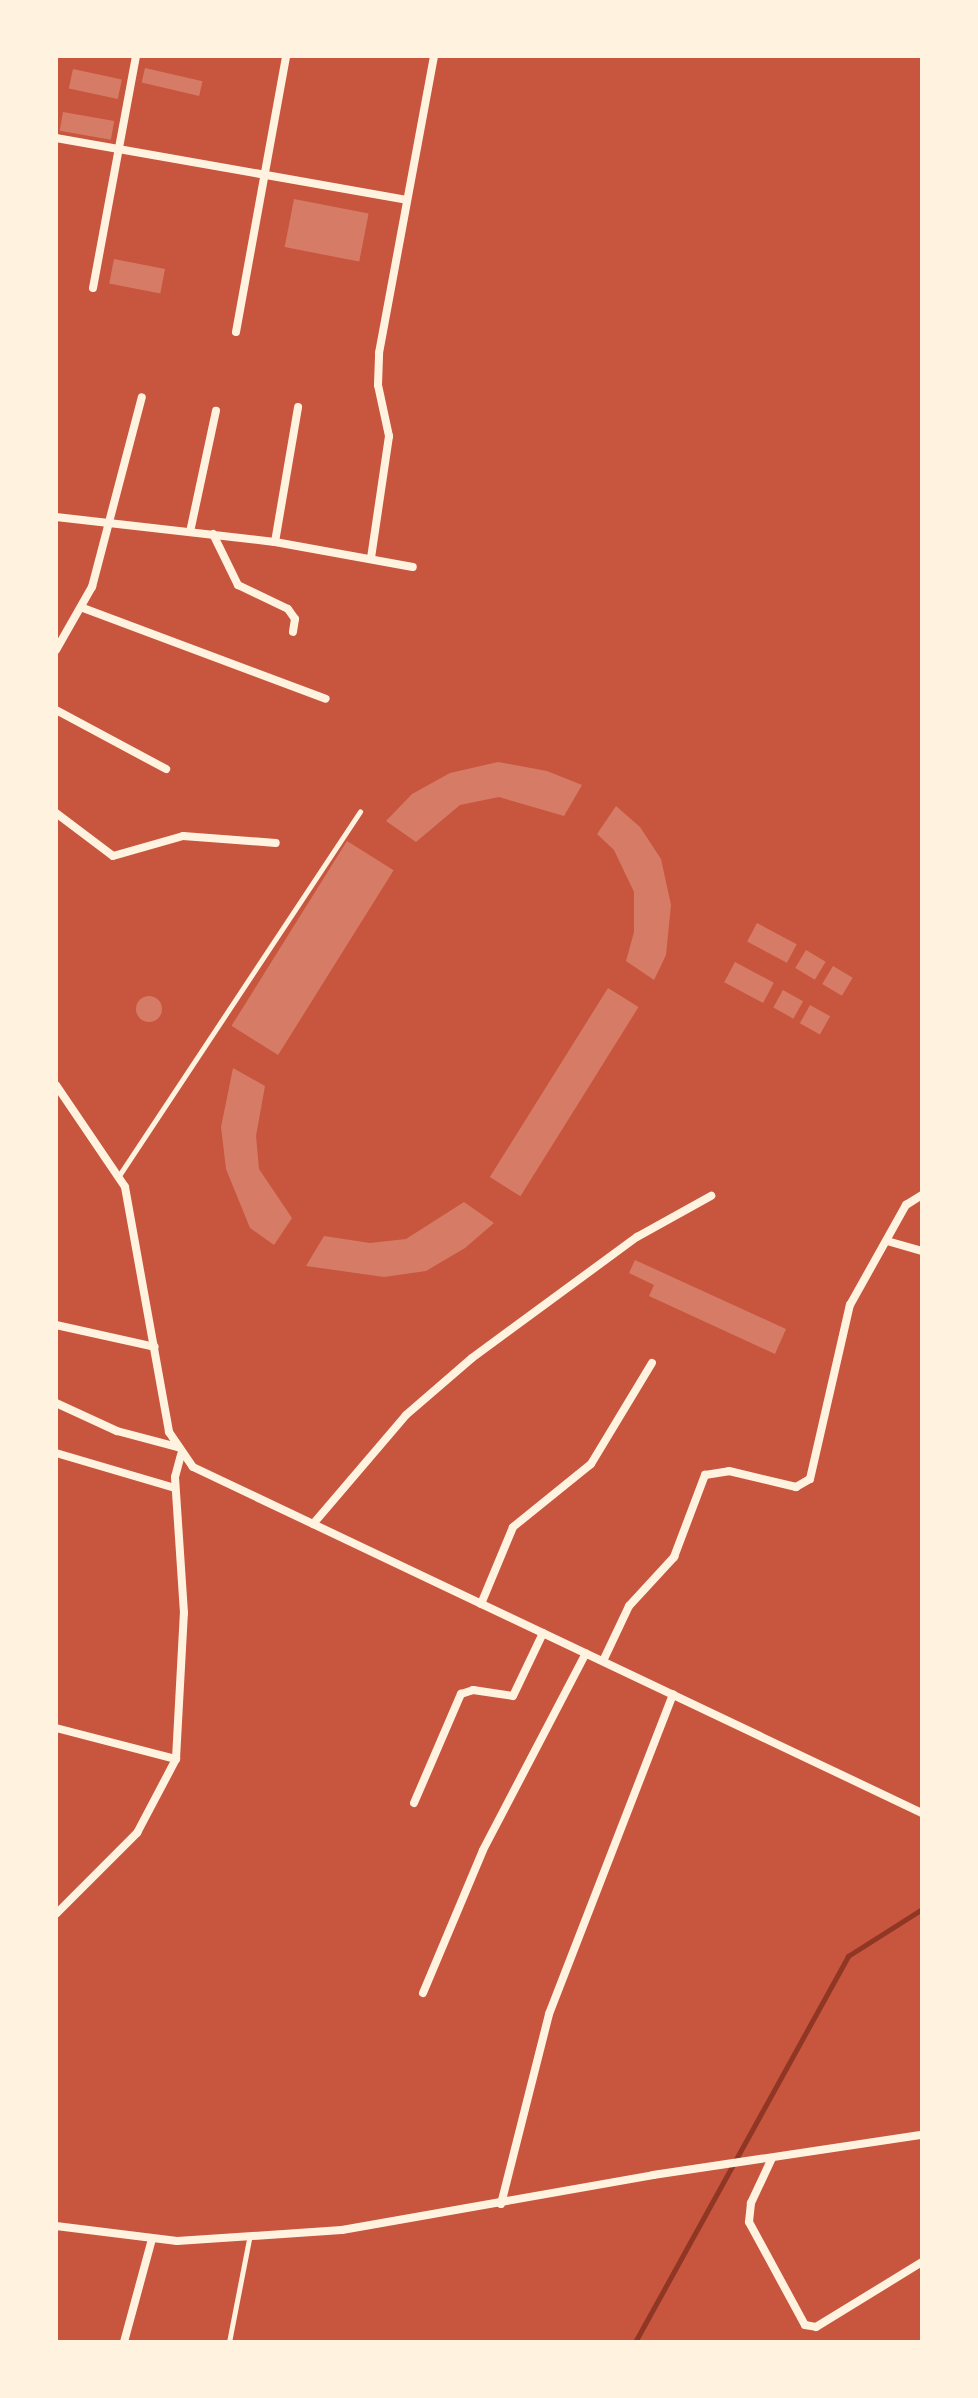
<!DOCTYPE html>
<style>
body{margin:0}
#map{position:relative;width:978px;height:2398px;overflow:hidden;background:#c8553d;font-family:"Source Serif 4",serif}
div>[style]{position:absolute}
.stream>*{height:5px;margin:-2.5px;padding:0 2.5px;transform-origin:2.5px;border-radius:2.5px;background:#8f3625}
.building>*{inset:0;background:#d67c66;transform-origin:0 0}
.round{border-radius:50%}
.service>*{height:5px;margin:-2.5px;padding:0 2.5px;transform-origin:2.5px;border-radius:2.5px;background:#fff3e0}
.minor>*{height:8px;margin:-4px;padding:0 4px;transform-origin:4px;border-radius:4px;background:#fff3e0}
span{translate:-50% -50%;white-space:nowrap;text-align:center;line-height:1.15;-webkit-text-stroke:8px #fff3e0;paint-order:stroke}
.frame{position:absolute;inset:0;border:58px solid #fff3e0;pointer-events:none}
</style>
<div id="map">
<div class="stream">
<i style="left:635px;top:2342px;width:441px;rotate:-61.1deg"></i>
<i style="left:848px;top:1956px;width:88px;rotate:-32.4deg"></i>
</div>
<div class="building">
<i style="left:145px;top:68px;width:59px;height:15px;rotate:13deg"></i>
<i style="left:73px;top:69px;width:50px;height:20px;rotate:12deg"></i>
<i style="left:63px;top:112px;width:52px;height:19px;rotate:10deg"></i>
<i style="left:294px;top:199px;width:76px;height:49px;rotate:11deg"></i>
<i style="left:114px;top:259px;width:52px;height:25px;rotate:11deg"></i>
<i style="clip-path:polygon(498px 762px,547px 771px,582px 785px,564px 816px,499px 797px,460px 805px,416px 842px,386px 821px,412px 794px,450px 773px)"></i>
<i style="clip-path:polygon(616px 806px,640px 827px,661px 859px,671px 905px,666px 955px,654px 980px,626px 961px,634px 932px,634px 892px,614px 850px,597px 834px)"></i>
<i style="left:347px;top:841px;width:55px;height:218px;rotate:32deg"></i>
<i style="left:757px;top:923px;width:45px;height:21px;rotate:28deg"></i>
<i style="left:806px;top:950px;width:23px;height:21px;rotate:31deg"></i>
<i style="left:735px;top:962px;width:44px;height:23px;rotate:28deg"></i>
<i style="left:833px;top:966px;width:23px;height:21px;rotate:31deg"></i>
<i style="left:608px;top:988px;width:36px;height:223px;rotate:32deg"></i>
<i style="left:783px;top:990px;width:23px;height:20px;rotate:29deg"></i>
<i class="round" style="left:136px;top:996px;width:26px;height:26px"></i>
<i style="left:810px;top:1005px;width:23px;height:21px;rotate:29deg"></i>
<i style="clip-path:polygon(233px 1068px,265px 1086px,256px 1136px,259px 1169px,292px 1218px,274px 1245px,250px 1228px,226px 1169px,221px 1127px)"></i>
<i style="clip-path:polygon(464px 1202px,494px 1223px,465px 1248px,426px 1271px,384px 1277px,306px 1266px,324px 1236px,370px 1243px,406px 1239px)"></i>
<i style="clip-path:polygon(635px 1260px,786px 1329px,775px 1354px,649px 1296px,654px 1285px,629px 1273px)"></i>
</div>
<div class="service">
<i style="left:120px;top:1174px;width:435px;rotate:-56.5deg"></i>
<i style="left:229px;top:2342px;width:105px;rotate:-79deg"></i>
</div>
<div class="minor">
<i style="left:56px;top:138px;width:356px;rotate:10deg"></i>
<i style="left:93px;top:288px;width:236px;rotate:-79.5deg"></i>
<i style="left:236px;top:332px;width:280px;rotate:-79.7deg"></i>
<i style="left:56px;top:517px;width:220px;rotate:6.5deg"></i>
<i style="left:275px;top:542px;width:140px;rotate:10.3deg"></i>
<i style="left:190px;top:532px;width:124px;rotate:-77.9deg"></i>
<i style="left:213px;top:534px;width:57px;rotate:63.9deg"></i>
<i style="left:238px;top:585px;width:55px;rotate:25.6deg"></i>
<i style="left:288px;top:609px;width:12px;rotate:55deg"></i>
<i style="left:295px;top:619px;width:13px;rotate:99deg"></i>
<i style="left:275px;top:542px;width:137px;rotate:-80.3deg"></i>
<i style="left:371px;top:558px;width:123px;rotate:-81.6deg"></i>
<i style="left:389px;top:436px;width:52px;rotate:-102.2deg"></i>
<i style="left:378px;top:385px;width:32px;rotate:-88deg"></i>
<i style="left:379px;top:353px;width:302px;rotate:-79.5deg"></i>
<i style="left:83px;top:608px;width:259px;rotate:20.5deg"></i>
<i style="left:56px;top:650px;width:73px;rotate:-60.3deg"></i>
<i style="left:92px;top:587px;width:196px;rotate:-75.3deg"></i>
<i style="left:56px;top:710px;width:125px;rotate:28.2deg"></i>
<i style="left:56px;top:813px;width:71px;rotate:37deg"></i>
<i style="left:113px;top:856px;width:73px;rotate:-15.9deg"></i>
<i style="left:183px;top:836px;width:93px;rotate:4.3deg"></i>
<i style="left:56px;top:1085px;width:123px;rotate:55.9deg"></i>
<i style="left:125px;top:1187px;width:249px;rotate:79.8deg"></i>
<i style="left:169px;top:1432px;width:42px;rotate:55.6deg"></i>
<i style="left:193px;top:1467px;width:807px;rotate:25.39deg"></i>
<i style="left:887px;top:1241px;width:36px;rotate:16deg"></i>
<i style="left:56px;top:1325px;width:101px;rotate:12.5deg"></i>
<i style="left:56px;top:1403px;width:67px;rotate:24.7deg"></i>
<i style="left:117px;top:1431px;width:62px;rotate:14.9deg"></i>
<i style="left:56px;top:1453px;width:124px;rotate:16.4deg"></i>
<i style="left:313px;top:1524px;width:143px;rotate:-49.5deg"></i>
<i style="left:406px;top:1415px;width:87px;rotate:-40.8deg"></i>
<i style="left:472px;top:1358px;width:205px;rotate:-36.3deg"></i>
<i style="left:637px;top:1237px;width:85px;rotate:-29deg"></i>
<i style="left:481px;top:1604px;width:83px;rotate:-67.4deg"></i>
<i style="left:513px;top:1527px;width:100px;rotate:-38.9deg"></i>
<i style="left:591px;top:1464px;width:118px;rotate:-58.9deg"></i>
<i style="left:603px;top:1661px;width:61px;rotate:-64.7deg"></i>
<i style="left:629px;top:1606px;width:67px;rotate:-47.4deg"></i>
<i style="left:674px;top:1557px;width:88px;rotate:-69.3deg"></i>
<i style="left:705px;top:1475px;width:24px;rotate:-9deg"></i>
<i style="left:729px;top:1471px;width:69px;rotate:13.4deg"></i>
<i style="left:796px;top:1487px;width:16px;rotate:-30deg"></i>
<i style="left:810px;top:1479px;width:179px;rotate:-77.1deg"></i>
<i style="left:850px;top:1305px;width:115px;rotate:-60.8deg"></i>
<i style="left:906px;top:1205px;width:19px;rotate:-32deg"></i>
<i style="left:56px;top:1728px;width:124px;rotate:14.5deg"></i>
<i style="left:414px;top:1803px;width:119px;rotate:-66.7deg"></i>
<i style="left:461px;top:1694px;width:13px;rotate:-18deg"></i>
<i style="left:473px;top:1690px;width:40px;rotate:8.5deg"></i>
<i style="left:513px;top:1696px;width:70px;rotate:-64.5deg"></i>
<i style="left:56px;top:1914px;width:115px;rotate:-45deg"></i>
<i style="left:137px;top:1833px;width:84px;rotate:-62.2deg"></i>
<i style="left:176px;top:1759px;width:146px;rotate:-86.9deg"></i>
<i style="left:184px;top:1613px;width:136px;rotate:-93.8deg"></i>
<i style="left:175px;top:1477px;width:23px;rotate:-75deg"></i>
<i style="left:423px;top:1993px;width:155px;rotate:-67.2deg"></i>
<i style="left:483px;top:1850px;width:222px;rotate:-62.4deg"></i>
<i style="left:772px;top:2158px;width:50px;rotate:115deg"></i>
<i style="left:751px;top:2203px;width:19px;rotate:96deg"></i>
<i style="left:749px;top:2222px;width:117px;rotate:61.5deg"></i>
<i style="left:805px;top:2325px;width:11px;rotate:10deg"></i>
<i style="left:816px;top:2327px;width:124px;rotate:-31.5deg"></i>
<i style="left:501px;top:2204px;width:196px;rotate:-75.8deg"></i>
<i style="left:549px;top:2014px;width:343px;rotate:-68.8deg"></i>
<i style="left:56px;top:2226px;width:122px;rotate:7.1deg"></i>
<i style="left:177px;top:2241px;width:165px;rotate:-3.8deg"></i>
<i style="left:342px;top:2230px;width:316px;rotate:-10deg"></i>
<i style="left:653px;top:2175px;width:272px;rotate:-8.5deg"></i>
<i style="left:124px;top:2342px;width:107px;rotate:-74.8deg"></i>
</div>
<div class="frame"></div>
</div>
